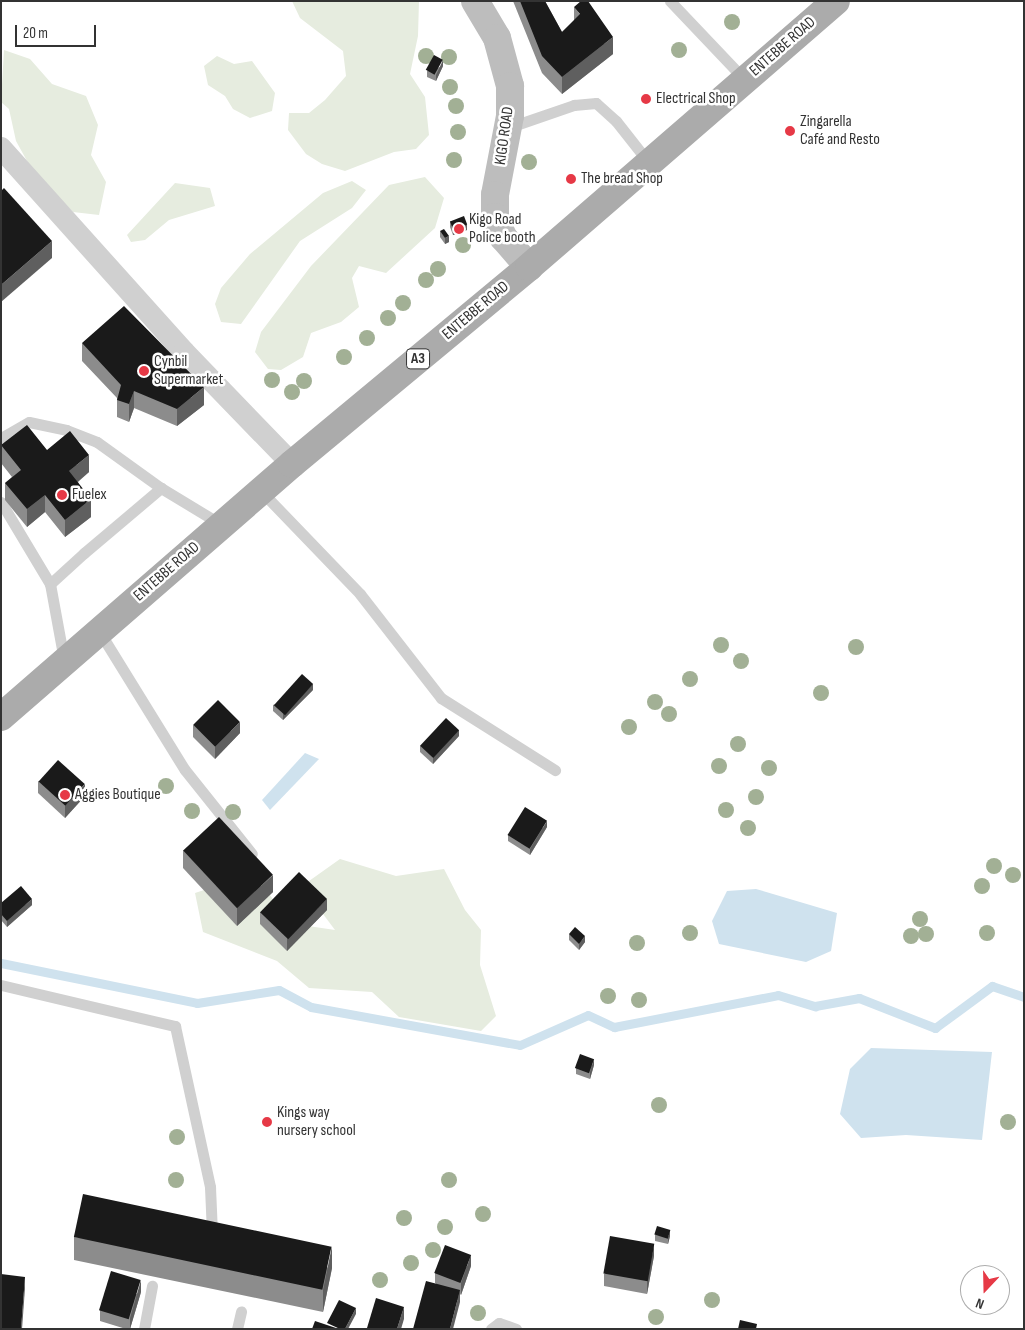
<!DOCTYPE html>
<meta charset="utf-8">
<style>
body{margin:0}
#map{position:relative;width:1025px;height:1330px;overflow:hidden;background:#fff;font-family:"Sofia Sans Condensed",sans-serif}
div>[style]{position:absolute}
.green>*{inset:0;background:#e6ecdf}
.water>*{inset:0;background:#cfe2ee}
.stream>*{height:9px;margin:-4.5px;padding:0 4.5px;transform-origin:4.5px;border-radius:4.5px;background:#cfe2ee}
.lane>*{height:11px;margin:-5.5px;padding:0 5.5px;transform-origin:5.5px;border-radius:5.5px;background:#d0d0d0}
.street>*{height:22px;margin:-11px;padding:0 11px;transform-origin:11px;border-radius:11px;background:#d0d0d0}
.secondary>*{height:28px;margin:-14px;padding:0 14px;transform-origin:14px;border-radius:14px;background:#bdbdbd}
.primary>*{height:28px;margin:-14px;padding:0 14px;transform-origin:14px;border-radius:14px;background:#ababab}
.trees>*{width:16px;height:16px;margin:-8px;border-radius:50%;background:#a2b095}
.wall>*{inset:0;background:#8c8c8c}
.shaded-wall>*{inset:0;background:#5f5f5f}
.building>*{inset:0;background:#1a1a1a;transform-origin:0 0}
.dots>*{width:14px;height:14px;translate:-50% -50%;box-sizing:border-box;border:2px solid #fff;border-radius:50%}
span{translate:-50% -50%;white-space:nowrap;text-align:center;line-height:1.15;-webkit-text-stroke:5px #fff;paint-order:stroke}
.shield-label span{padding:1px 4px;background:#fff;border:1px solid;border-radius:4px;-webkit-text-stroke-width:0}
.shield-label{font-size:15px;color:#333;font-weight:700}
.street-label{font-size:16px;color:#333}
.poi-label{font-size:16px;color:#333}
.left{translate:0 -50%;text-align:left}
.frame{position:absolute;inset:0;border:2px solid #333;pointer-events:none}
.north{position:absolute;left:960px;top:1265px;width:50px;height:50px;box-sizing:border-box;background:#fff;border:1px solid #adadad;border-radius:50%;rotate:201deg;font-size:14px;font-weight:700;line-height:20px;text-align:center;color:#333}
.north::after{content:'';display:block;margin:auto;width:18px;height:22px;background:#e63946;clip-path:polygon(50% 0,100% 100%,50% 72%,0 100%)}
.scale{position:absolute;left:15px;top:25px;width:81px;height:22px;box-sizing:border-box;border:2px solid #333;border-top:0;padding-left:6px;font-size:15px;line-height:18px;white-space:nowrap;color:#333;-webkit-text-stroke:4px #fff;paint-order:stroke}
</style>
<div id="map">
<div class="green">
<i style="clip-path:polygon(292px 1px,419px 1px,418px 36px,410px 74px,425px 97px,429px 135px,416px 149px,394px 152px,345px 171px,322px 164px,306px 154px,288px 130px,289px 113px,309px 113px,325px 100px,346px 76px,343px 51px,300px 18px)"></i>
<i style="clip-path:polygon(4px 50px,30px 59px,52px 84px,86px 96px,98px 125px,91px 155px,106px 182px,99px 215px,73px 212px,32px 170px,16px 141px,9px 109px,1px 102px)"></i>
<i style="clip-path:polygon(217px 56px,234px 64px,252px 61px,275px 93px,272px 111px,250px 118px,233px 109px,225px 96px,208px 85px,204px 66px)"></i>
<i style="clip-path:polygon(425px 177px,444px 198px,435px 228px,386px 273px,359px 266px,352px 278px,359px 307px,341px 322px,311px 333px,303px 357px,281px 370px,268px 369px,255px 352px,261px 332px,311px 266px,389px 185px)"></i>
<i style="clip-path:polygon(352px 181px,366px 190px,352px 208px,300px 241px,241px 324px,221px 322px,215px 304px,221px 288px,250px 254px,323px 193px)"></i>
<i style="clip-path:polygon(175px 183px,210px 188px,215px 206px,169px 220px,145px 240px,131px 242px,127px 235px)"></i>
<i style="clip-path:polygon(340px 859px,396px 876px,444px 869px,465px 910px,481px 930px,480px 965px,496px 1016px,481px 1031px,399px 1017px,372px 992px,309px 988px,277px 961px,203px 932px,195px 893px,256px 873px,288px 923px,335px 930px,302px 886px)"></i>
</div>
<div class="water">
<i style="clip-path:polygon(305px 753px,319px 759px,270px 810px,262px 800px)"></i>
<i style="clip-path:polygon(756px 889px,837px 913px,831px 951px,806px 962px,719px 944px,712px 921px,727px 891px)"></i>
<i style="clip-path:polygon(871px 1048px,992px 1052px,982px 1140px,906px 1135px,861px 1138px,840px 1114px,850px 1069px)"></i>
</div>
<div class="stream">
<i style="left:1px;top:963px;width:200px;rotate:11.5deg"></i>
<i style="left:197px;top:1003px;width:83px;rotate:-9deg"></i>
<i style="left:279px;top:990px;width:36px;rotate:28deg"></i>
<i style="left:311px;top:1007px;width:212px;rotate:10.3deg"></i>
<i style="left:520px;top:1045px;width:74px;rotate:-23.8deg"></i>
<i style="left:588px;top:1015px;width:29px;rotate:25deg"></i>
<i style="left:614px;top:1027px;width:167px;rotate:-11deg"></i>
<i style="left:778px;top:995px;width:39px;rotate:17deg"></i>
<i style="left:815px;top:1006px;width:45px;rotate:-10.3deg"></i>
<i style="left:859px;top:998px;width:82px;rotate:21.5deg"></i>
<i style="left:935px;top:1028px;width:71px;rotate:-36.4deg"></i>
<i style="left:992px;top:986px;width:34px;rotate:19deg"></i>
</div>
<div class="lane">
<i style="left:670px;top:1px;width:109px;rotate:46.5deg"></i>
<i style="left:510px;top:127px;width:68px;rotate:-19deg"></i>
<i style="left:574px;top:105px;width:22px;rotate:-5deg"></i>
<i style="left:596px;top:103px;width:27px;rotate:42deg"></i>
<i style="left:616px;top:121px;width:53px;rotate:51.8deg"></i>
<i style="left:1px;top:438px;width:32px;rotate:-30deg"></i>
<i style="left:29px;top:422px;width:38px;rotate:12deg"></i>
<i style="left:66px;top:430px;width:33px;rotate:21deg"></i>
<i style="left:97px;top:442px;width:79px;rotate:35.7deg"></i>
<i style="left:261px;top:491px;width:143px;rotate:46.1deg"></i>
<i style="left:360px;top:594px;width:132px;rotate:52.1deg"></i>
<i style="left:441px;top:698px;width:135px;rotate:32.3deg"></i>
<i style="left:1px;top:502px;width:96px;rotate:59.1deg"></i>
<i style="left:99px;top:631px;width:163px;rotate:58.3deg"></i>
<i style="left:185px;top:770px;width:107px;rotate:51.4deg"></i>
<i style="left:64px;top:660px;width:77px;rotate:-100.4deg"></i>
<i style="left:50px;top:584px;width:46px;rotate:-42.4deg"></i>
<i style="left:84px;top:553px;width:101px;rotate:-40.2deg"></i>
<i style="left:161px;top:488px;width:71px;rotate:31.2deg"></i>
<i style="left:1px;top:985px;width:179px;rotate:13.3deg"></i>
<i style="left:175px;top:1026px;width:165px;rotate:77.7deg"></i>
<i style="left:210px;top:1187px;width:46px;rotate:87.5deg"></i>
<i style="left:144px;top:1329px;width:44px;rotate:-79.5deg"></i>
<i style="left:237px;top:1329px;width:18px;rotate:-77deg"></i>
<i style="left:491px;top:1329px;width:10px;rotate:-37deg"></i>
<i style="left:499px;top:1323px;width:18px;rotate:19deg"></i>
</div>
<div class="street">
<i style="left:1px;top:148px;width:274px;rotate:48.1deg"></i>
<i style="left:184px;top:352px;width:156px;rotate:46deg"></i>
</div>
<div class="secondary">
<i style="left:475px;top:1px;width:43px;rotate:59.3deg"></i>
<i style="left:497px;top:38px;width:50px;rotate:74.8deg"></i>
<i style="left:510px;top:86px;width:30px;rotate:90deg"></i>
<i style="left:510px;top:116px;width:80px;rotate:100.8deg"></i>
<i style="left:495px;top:195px;width:22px;rotate:90deg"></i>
<i style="left:495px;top:217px;width:22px;rotate:68deg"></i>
<i style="left:503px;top:237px;width:40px;rotate:49deg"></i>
</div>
<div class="primary">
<i style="left:1px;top:717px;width:386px;rotate:-41deg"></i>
<i style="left:292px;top:464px;width:308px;rotate:-39.7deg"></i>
<i style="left:529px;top:267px;width:406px;rotate:-40.9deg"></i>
</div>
<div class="trees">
<i style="left:732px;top:22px"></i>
<i style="left:679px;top:50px"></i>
<i style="left:426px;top:56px"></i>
<i style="left:449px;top:57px"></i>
<i style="left:450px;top:87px"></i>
<i style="left:456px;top:106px"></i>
<i style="left:458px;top:132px"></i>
<i style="left:454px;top:160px"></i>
<i style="left:529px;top:162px"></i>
<i style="left:463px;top:245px"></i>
<i style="left:438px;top:269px"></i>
<i style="left:426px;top:280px"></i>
<i style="left:403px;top:303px"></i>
<i style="left:388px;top:318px"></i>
<i style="left:367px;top:338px"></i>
<i style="left:344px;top:357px"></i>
<i style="left:272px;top:380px"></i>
<i style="left:304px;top:381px"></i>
<i style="left:292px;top:392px"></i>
<i style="left:721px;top:645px"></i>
<i style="left:856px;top:647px"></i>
<i style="left:741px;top:661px"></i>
<i style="left:690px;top:679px"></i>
<i style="left:821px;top:693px"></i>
<i style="left:655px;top:702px"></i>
<i style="left:669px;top:714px"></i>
<i style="left:629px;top:727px"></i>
<i style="left:738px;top:744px"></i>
<i style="left:719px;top:766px"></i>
<i style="left:769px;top:768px"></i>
<i style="left:166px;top:786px"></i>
<i style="left:756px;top:797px"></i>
<i style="left:726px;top:810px"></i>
<i style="left:192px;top:811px"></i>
<i style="left:233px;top:812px"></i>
<i style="left:748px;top:828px"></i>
<i style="left:994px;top:866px"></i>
<i style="left:1013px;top:875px"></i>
<i style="left:982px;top:886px"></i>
<i style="left:920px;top:919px"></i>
<i style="left:690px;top:933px"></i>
<i style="left:987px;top:933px"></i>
<i style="left:926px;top:934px"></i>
<i style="left:911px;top:936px"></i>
<i style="left:637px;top:943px"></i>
<i style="left:608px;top:996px"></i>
<i style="left:639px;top:1000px"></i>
<i style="left:659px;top:1105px"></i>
<i style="left:1008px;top:1122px"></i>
<i style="left:177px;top:1137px"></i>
<i style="left:176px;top:1180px"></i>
<i style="left:449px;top:1180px"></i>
<i style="left:483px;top:1214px"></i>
<i style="left:404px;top:1218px"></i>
<i style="left:445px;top:1227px"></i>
<i style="left:433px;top:1250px"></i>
<i style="left:411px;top:1263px"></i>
<i style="left:380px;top:1280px"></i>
<i style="left:712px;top:1300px"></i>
<i style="left:478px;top:1313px"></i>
<i style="left:656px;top:1317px"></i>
</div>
<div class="wall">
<i style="clip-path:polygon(513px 1px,545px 1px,562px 32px,574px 21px,574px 7px,613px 54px,562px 94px,542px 73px)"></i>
<i style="clip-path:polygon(443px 66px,436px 81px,427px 77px,427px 71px)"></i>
<i style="clip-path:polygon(450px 221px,467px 230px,453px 235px,450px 227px)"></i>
<i style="clip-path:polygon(440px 231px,449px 242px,445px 244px,440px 237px)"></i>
<i style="clip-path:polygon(82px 343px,204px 405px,177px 426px,134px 408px,129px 422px,117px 417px,117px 398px,82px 361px)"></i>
<i style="clip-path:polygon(1px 445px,47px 450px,89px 472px,78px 482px,91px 517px,65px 537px,45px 512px,27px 527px,5px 500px,5px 483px,12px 477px,1px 463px)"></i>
<i style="clip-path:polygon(313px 690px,283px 720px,273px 711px,273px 705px)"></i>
<i style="clip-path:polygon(193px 725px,240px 733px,215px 759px,193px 737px)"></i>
<i style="clip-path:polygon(459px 736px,433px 764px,420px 752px,420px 746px)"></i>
<i style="clip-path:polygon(38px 781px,85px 796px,65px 818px,38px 793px)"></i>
<i style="clip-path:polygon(547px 827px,530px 855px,508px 841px,508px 835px)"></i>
<i style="clip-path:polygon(183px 850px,273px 892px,237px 926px,183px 868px)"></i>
<i style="clip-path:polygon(1px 903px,32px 905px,7px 927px,1px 920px)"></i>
<i style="clip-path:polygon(327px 910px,287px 951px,260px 924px,260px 912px)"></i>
<i style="clip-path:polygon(569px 934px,585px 942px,579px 950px,569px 940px)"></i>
<i style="clip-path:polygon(594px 1065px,590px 1079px,576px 1074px,576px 1068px)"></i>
<i style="clip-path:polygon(655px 1235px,670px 1236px,668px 1244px,655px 1241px)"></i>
<i style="clip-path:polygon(74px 1237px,332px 1268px,323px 1312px,74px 1260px)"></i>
<i style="clip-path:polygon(654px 1256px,647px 1294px,604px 1286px,604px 1274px)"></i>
<i style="clip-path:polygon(471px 1266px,461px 1295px,460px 1294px,460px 1302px,435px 1283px,435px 1273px)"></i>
<i style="clip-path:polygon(141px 1292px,130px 1329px,126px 1329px,100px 1321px,100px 1310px)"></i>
</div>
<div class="shaded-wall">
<i style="clip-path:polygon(613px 37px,613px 54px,562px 94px,562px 77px)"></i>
<i style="clip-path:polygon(443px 60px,443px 66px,436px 81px,436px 75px)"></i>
<i style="clip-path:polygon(467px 224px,467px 230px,453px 235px,453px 229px)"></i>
<i style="clip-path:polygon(449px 236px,449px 242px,445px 244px,445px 238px)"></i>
<i style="clip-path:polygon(52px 241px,52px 258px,1px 302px,1px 285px)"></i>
<i style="clip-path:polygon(204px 387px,204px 405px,177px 426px,177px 409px)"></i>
<i style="clip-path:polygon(134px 391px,134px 408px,129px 422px,129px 404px)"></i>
<i style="clip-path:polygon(89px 455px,89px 472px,69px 489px,69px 471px)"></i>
<i style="clip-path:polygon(45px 495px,45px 512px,27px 527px,27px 509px)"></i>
<i style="clip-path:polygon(91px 499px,91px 517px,65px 537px,65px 520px)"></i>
<i style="clip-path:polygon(313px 684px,313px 690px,283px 720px,283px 714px)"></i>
<i style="clip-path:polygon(240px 722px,240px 733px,215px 759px,215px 747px)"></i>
<i style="clip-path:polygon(459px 730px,459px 736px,433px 764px,433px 758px)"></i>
<i style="clip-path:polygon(85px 784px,85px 796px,65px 818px,65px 806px)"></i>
<i style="clip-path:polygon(547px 821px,547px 827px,530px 855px,530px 849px)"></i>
<i style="clip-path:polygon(273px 875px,273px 892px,237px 926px,237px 908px)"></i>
<i style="clip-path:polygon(32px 899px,32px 905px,7px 927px,7px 921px)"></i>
<i style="clip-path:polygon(327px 899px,327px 910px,287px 951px,287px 939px)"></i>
<i style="clip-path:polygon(585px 936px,585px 942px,579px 950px,579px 944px)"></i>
<i style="clip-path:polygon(594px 1059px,594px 1065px,590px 1079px,590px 1072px)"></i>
<i style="clip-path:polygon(670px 1230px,670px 1236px,668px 1244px,668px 1238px)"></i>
<i style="clip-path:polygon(654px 1244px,654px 1256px,647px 1294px,647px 1282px)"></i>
<i style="clip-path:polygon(332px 1246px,332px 1268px,323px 1312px,323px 1290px)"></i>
<i style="clip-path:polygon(471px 1255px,471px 1266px,461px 1295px,461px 1283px)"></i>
<i style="clip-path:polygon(25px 1277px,25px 1288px,22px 1329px,21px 1329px)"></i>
<i style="clip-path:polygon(141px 1280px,141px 1292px,130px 1329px,130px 1318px)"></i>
<i style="clip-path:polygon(460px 1290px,460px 1302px,453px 1329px,450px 1329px)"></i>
<i style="clip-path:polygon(404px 1307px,404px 1319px,401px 1329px,397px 1329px)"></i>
<i style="clip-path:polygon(356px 1308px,356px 1314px,348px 1329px,345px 1329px)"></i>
</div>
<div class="building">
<i style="clip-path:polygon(520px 1px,545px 1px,562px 32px,580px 14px,574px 7px,581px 1px,588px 1px,613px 37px,562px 77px,542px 56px)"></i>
<i style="left:434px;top:55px;width:10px;height:17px;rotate:29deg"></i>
<i style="clip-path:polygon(4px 188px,52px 241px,1px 285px,1px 191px)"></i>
<i style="left:464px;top:216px;width:9px;height:15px;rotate:69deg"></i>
<i style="clip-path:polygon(444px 229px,449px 236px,445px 238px,440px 231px)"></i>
<i style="clip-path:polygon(124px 306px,204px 387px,177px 409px,134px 391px,129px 404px,117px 400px,121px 385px,82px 343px)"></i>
<i style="clip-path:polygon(27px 425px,47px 450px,70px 431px,89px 455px,69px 471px,91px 499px,65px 520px,45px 495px,27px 509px,5px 483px,21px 470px,1px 445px)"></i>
<i style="left:302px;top:674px;width:15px;height:42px;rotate:42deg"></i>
<i style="left:218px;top:700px;width:31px;height:35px;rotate:45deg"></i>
<i style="left:446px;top:718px;width:18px;height:38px;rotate:43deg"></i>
<i style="left:58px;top:760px;width:36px;height:29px;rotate:42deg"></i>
<i style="left:525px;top:807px;width:26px;height:33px;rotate:32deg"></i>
<i style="left:219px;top:817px;width:79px;height:49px;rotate:47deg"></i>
<i style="left:299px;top:872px;width:39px;height:56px;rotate:44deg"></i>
<i style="clip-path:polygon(21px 886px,32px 899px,7px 921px,1px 914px,1px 903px)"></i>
<i style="clip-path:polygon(575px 927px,585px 936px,579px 944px,569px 934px)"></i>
<i style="left:580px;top:1054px;width:15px;height:15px;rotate:20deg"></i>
<i style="left:83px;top:1194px;width:254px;height:44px;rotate:12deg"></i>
<i style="left:657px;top:1226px;width:14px;height:9px;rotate:17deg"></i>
<i style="left:610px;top:1236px;width:45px;height:38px;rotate:10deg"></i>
<i style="left:445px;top:1245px;width:28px;height:30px;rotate:21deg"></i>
<i style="left:111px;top:1271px;width:31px;height:41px;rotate:17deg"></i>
<i style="clip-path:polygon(1px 1274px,25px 1277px,21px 1329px,1px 1329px)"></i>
<i style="clip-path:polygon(426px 1281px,460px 1290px,450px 1329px,413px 1329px)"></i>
<i style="clip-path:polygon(376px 1298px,404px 1307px,397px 1329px,367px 1328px)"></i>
<i style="clip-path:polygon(339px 1300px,356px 1308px,345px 1329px,340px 1329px,327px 1323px)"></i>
<i style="clip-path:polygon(740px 1320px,757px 1324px,756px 1329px,738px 1329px)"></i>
<i style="clip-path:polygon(315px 1321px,339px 1329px,312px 1329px)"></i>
</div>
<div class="dots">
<i style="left:646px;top:99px;background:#e63946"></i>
<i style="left:790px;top:131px;background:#e63946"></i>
<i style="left:571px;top:179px;background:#e63946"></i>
<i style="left:459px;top:229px;background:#e63946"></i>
<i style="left:144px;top:371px;background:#e63946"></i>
<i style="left:62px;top:495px;background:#e63946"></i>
<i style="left:65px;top:795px;background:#e63946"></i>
<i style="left:267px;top:1122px;background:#e63946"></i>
</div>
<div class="shield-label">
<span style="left:418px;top:359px">A3</span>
</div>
<div class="street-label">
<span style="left:783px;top:47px;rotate:-41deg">ENTEBBE ROAD</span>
<span style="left:505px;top:136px;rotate:-82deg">KIGO ROAD</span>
<span style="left:476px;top:311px;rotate:-40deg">ENTEBBE ROAD</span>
<span style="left:167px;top:572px;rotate:-41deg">ENTEBBE ROAD</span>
</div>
<div class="poi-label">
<span class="left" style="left:656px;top:99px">Electrical Shop</span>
<span class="left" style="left:800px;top:131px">Zingarella<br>Café and Resto</span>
<span class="left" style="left:581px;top:179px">The bread Shop</span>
<span class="left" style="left:469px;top:229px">Kigo Road<br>Police booth</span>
<span class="left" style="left:154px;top:371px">Cynbil<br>Supermarket</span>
<span class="left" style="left:72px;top:495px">Fuelex</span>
<span class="left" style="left:75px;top:795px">Aggies Boutique</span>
<span class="left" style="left:277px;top:1122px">Kings way<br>nursery school</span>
</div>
<div class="frame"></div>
<div class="north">N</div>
<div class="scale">20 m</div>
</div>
